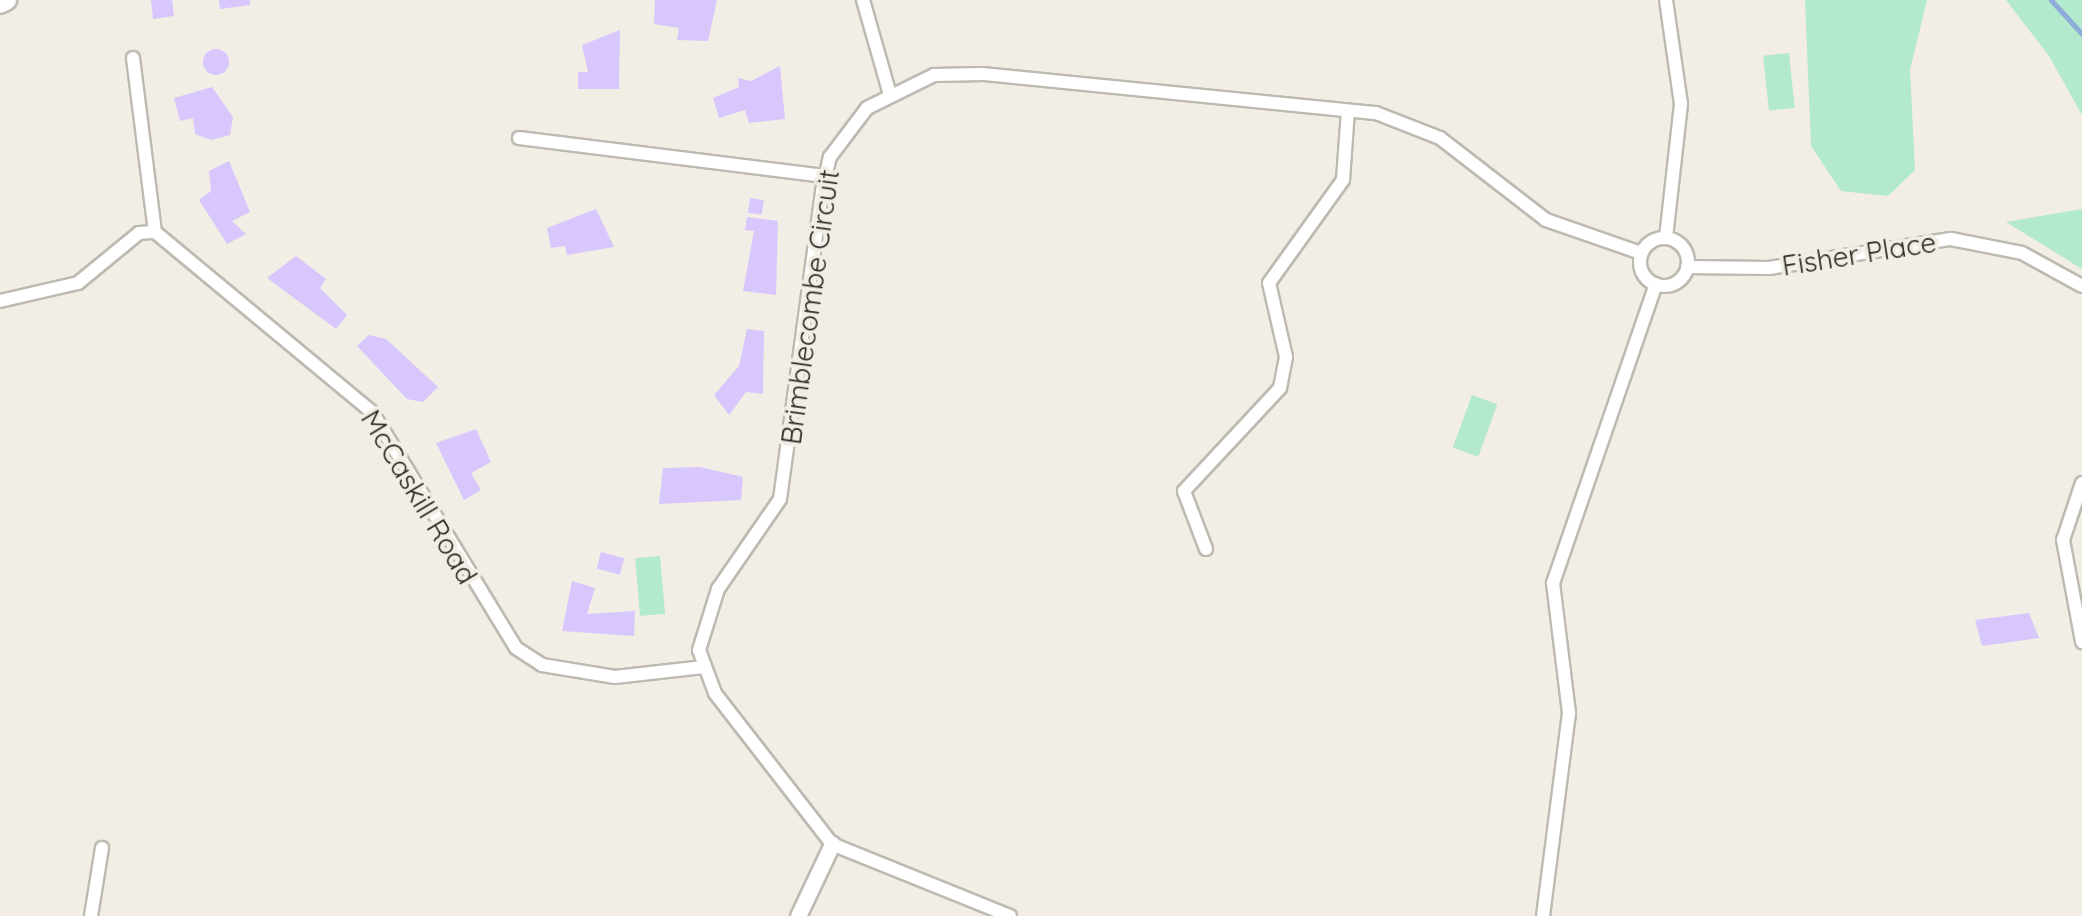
<!DOCTYPE html>
<style>
body{margin:0}
#map{position:relative;width:2082px;height:916px;overflow:hidden;background:#f2eee5;font-family:Quicksand,sans-serif}
div>[style]{position:absolute}
.green>*{inset:0;background:#b3e9cd;transform-origin:0 0}
.stream>*{height:5px;margin:-2.5px;padding:0 2.5px;transform-origin:2.5px;border-radius:2.5px;background:#8eabda}
.building>*{inset:0;background:#d7c7fd;transform-origin:0 0}
.round{border-radius:50%}
.roads{filter:drop-shadow(2px 0 #bebab2) drop-shadow(-2px 0 #bebab2) drop-shadow(0 2px #bebab2) drop-shadow(0 -2px #bebab2)}
.minor>*{height:12px;margin:-6px;padding:0 6px;transform-origin:6px;border-radius:6px;background:#fff}
.minor>.ring{margin:-6px;padding:0;box-sizing:content-box;background:none;border:12px solid #fff;border-radius:50%}
.tertiary>*{height:15px;margin:-7.5px;padding:0 7.5px;transform-origin:7.5px;border-radius:7.5px;background:#fff}
.primary>*{height:20px;margin:-10px;padding:0 10px;transform-origin:10px;border-radius:10px;background:#fff}
span{translate:-50% -50%;white-space:nowrap;text-align:center;line-height:1.15;-webkit-text-stroke:8px #f2eee5;paint-order:stroke}
.street-label{font-size:28px;color:#282623}
</style>
<div id="map">
<div class="green">
<i style="clip-path:polygon(1805px 0,1927px 0,1910px 70px,1915px 170px,1888px 196px,1841px 191px,1811px 146px)"></i>
<i style="clip-path:polygon(2006px 0,2082px 0,2082px 115px,2049px 56px)"></i>
<i style="left:1789px;top:53px;width:55px;height:26px;rotate:84deg"></i>
<i style="clip-path:polygon(2082px 209px,2082px 269px,2006px 222px)"></i>
<i style="left:1472px;top:395px;width:27px;height:56px;rotate:20deg"></i>
<i style="left:660px;top:556px;width:58px;height:25px;rotate:85deg"></i>
</div>
<div class="stream">
<i style="left:2051px;top:0;width:46px;rotate:47.6deg"></i>
</div>
<div class="building">
<i style="clip-path:polygon(151px 0,172px 0,174px 16px,153px 19px)"></i>
<i style="clip-path:polygon(219px 0,250px 0,250px 5px,220px 9px)"></i>
<i style="clip-path:polygon(655px 0,717px 0,708px 41px,677px 40px,679px 28px,654px 24px)"></i>
<i style="clip-path:polygon(620px 30px,619px 89px,578px 89px,578px 72px,588px 72px,582px 45px)"></i>
<i class="round" style="left:203px;top:49px;width:26px;height:26px"></i>
<i style="clip-path:polygon(780px 66px,785px 119px,749px 123px,745px 110px,719px 118px,713px 98px,739px 87px,738px 78px,751px 81px)"></i>
<i style="clip-path:polygon(212px 87px,233px 117px,230px 135px,211px 140px,195px 134px,193px 118px,180px 121px,174px 98px)"></i>
<i style="clip-path:polygon(229px 161px,250px 212px,232px 221px,246px 234px,227px 244px,199px 200px,211px 191px,209px 171px)"></i>
<i style="left:750px;top:198px;width:14px;height:15px;rotate:8deg"></i>
<i style="clip-path:polygon(596px 209px,614px 247px,567px 255px,565px 246px,551px 248px,547px 228px)"></i>
<i style="clip-path:polygon(747px 217px,778px 221px,776px 295px,743px 291px,754px 231px,745px 230px)"></i>
<i style="clip-path:polygon(296px 256px,326px 279px,320px 288px,347px 315px,336px 329px,267px 278px)"></i>
<i style="clip-path:polygon(747px 329px,764px 331px,763px 394px,746px 392px,729px 415px,714px 395px,739px 366px)"></i>
<i style="clip-path:polygon(369px 335px,386px 339px,438px 387px,423px 402px,407px 399px,357px 346px)"></i>
<i style="clip-path:polygon(476px 429px,491px 462px,471px 473px,481px 490px,464px 500px,436px 443px)"></i>
<i style="clip-path:polygon(700px 467px,743px 477px,741px 500px,659px 504px,663px 468px)"></i>
<i style="left:601px;top:552px;width:24px;height:17px;rotate:15deg"></i>
<i style="clip-path:polygon(572px 581px,595px 588px,587px 614px,635px 611px,634px 636px,562px 631px)"></i>
<i style="clip-path:polygon(2029px 613px,2039px 638px,1982px 646px,1975px 620px)"></i>
</div>
<div class="roads">
<div class="minor">
<i style="left:863px;top:0;width:95px;rotate:74.1deg"></i>
<i style="left:1666px;top:0;width:105px;rotate:81.8deg"></i>
<i style="left:1681px;top:104px;width:135px;rotate:96.4deg"></i>
<i style="left:133px;top:58px;width:175px;rotate:82.8deg"></i>
<i style="left:519px;top:138px;width:308px;rotate:7.1deg"></i>
<i class="ring" style="left:1640px;top:238px;width:36px;height:36px"></i>
<i style="left:1687px;top:267px;width:82px;rotate:0.7deg"></i>
<i style="left:1769px;top:268px;width:184px;rotate:-9.1deg"></i>
<i style="left:1951px;top:239px;width:72px;rotate:11.2deg"></i>
<i style="left:2022px;top:253px;width:68px;rotate:28.8deg"></i>
<i style="left:0;top:301px;width:80px;rotate:-13deg"></i>
<i style="left:78px;top:283px;width:79px;rotate:-39.3deg"></i>
<i style="left:139px;top:233px;width:16px;rotate:-4deg"></i>
<i style="left:155px;top:232px;width:282px;rotate:39.7deg"></i>
<i style="left:372px;top:412px;width:276px;rotate:58.6deg"></i>
<i style="left:516px;top:648px;width:31px;rotate:33deg"></i>
<i style="left:542px;top:665px;width:74px;rotate:9.3deg"></i>
<i style="left:615px;top:677px;width:89px;rotate:-6.5deg"></i>
<i style="left:2082px;top:483px;width:60px;rotate:108.4deg"></i>
<i style="left:2063px;top:540px;width:104px;rotate:79.4deg"></i>
<i style="left:1206px;top:549px;width:62px;rotate:-110.8deg"></i>
<i style="left:1184px;top:491px;width:141px;rotate:-47deg"></i>
<i style="left:1280px;top:388px;width:32px;rotate:-79deg"></i>
<i style="left:1286px;top:357px;width:76px;rotate:-102.9deg"></i>
<i style="left:1269px;top:283px;width:127px;rotate:-54.3deg"></i>
<i style="left:1343px;top:180px;width:69px;rotate:-85.9deg"></i>
<i style="left:91px;top:916px;width:69px;rotate:-80.8deg"></i>
<i style="left:1010px;top:916px;width:192px;rotate:-158deg"></i>
<i style="left:832px;top:844px;width:191px;rotate:-127.8deg"></i>
<i style="left:715px;top:693px;width:46px;rotate:-110.4deg"></i>
<i style="left:699px;top:650px;width:64px;rotate:-72.7deg"></i>
<i style="left:718px;top:589px;width:109px;rotate:-55.4deg"></i>
<i style="left:780px;top:499px;width:311px;rotate:-82.2deg"></i>
<i style="left:822px;top:191px;width:35px;rotate:-77deg"></i>
<i style="left:830px;top:157px;width:61px;rotate:-52.9deg"></i>
<i style="left:867px;top:108px;width:75px;rotate:-26.2deg"></i>
<i style="left:934px;top:75px;width:49px;rotate:-1.2deg"></i>
<i style="left:983px;top:74px;width:395px;rotate:5.7deg"></i>
<i style="left:1376px;top:113px;width:69px;rotate:21.3deg"></i>
<i style="left:1440px;top:138px;width:134px;rotate:37.7deg"></i>
<i style="left:1546px;top:220px;width:101px;rotate:19.2deg"></i>
<i style="left:1543px;top:916px;width:205px;rotate:-82.7deg"></i>
<i style="left:1569px;top:713px;width:131px;rotate:-97deg"></i>
<i style="left:1553px;top:583px;width:316px;rotate:-71deg"></i>
</div>
<div class="tertiary">
<i style="left:798px;top:916px;width:80px;rotate:-64.7deg"></i>
</div>
<div class="primary">
<i style="left:0;top:3px;width:7px;rotate:-27deg"></i>
</div>
</div>
<div class="street-label">
<span style="left:1859px;top:254px;rotate:-9deg">Fisher Place</span>
<span style="left:810px;top:307px;rotate:-82deg">Brimblecombe Circuit</span>
<span style="left:419px;top:497px;rotate:59deg">McCaskill Road</span>
</div>
</div>
